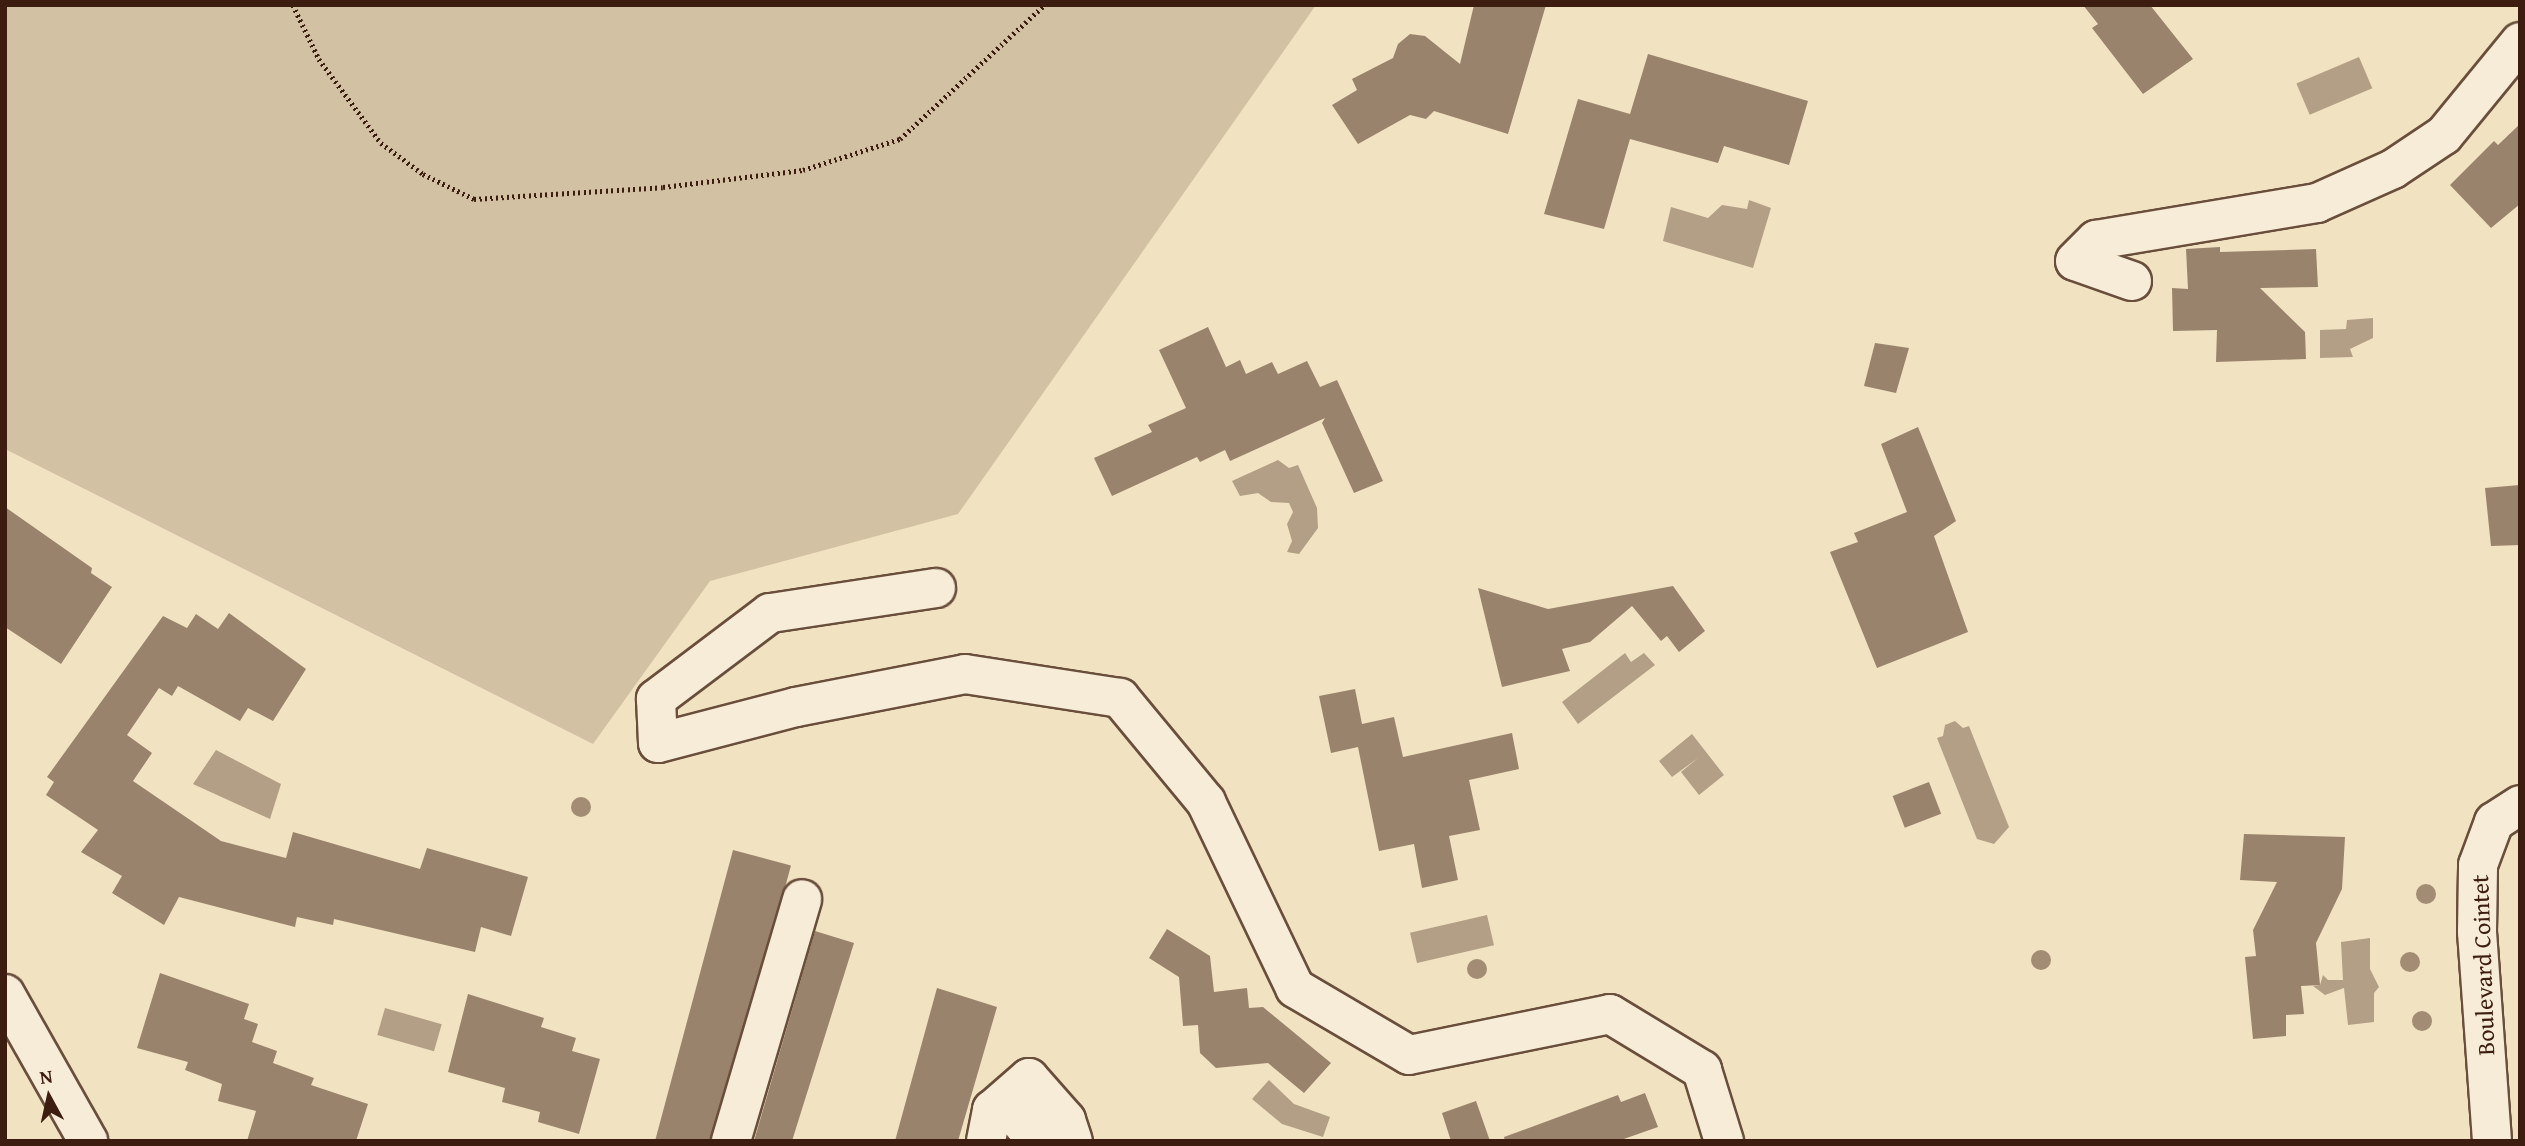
<!DOCTYPE html>
<style>
body{margin:0}
#map{position:relative;width:2525px;height:1146px;overflow:hidden;background:#f1e2c1;font-family:"Gentium Book Plus",serif}
div>[style]{position:absolute}
.green>*{inset:0;background:#d2c1a3}
.water>*{inset:0;background:#b39f85;transform-origin:0 0}
.building>*{inset:0;background:#9a836c;transform-origin:0 0}
.path>*{height:4.5px;margin-top:-2.25px;transform-origin:0;background:repeating-linear-gradient(90deg,#3c1d10 0 2px,transparent 0 5.5px)}
.roads{filter:drop-shadow(2px 0 #694e3c) drop-shadow(-2px 0 #694e3c) drop-shadow(0 2px #694e3c) drop-shadow(0 -2px #694e3c)}
.street>*{height:38px;margin:-19px;padding:0 19px;transform-origin:19px;border-radius:19px;background:#f6ecd7}
.secondary>*{height:38px;margin:-19px;padding:0 19px;transform-origin:19px;border-radius:19px;background:#f6ecd7}
.trees>*{width:20px;height:20px;margin:-10px;border-radius:50%;background:#a28c74}
span{translate:-50% -50%;white-space:nowrap;text-align:center;line-height:1.15;-webkit-text-stroke:6px #f6ecd7;paint-order:stroke}
.street-label{font-size:24px;color:#3c1d10}
.frame{position:absolute;inset:0;border:7px solid #3c1d10;pointer-events:none}
.north{position:absolute;left:14px;top:1062px;width:70px;height:70px;-webkit-text-stroke:5px #f6ecd7;paint-order:stroke;rotate:352deg;font-size:19px;font-weight:700;line-height:28px;text-align:center;color:#3c1d10}
.north::after{content:'';display:block;margin:auto;width:24px;height:32px;background:#3c1d10;clip-path:polygon(50% 0,100% 100%,50% 72%,0 100%)}
</style>
<div id="map">
<div class="green">
<i style="clip-path:polygon(5px 5px,1316px 5px,958px 514px,710px 581px,593px 744px,5px 449px)"></i>
</div>
<div class="water">
<i style="left:2359px;top:57px;width:34px;height:68px;rotate:67deg"></i>
<i style="clip-path:polygon(1749px 200px,1771px 208px,1753px 268px,1663px 241px,1671px 207px,1708px 218px,1722px 205px,1747px 209px)"></i>
<i style="clip-path:polygon(2373px 318px,2373px 338px,2350px 349px,2353px 357px,2320px 358px,2320px 330px,2346px 329px,2347px 320px)"></i>
<i style="clip-path:polygon(1278px 460px,1289px 468px,1298px 465px,1317px 508px,1318px 528px,1299px 554px,1287px 552px,1292px 541px,1287px 524px,1293px 512px,1289px 503px,1271px 502px,1258px 493px,1240px 496px,1232px 481px)"></i>
<i style="clip-path:polygon(1625px 653px,1631px 662px,1644px 653px,1655px 665px,1578px 724px,1562px 702px)"></i>
<i style="clip-path:polygon(1955px 721px,1963px 728px,1969px 726px,2009px 827px,1994px 844px,1977px 839px,1937px 738px,1943px 736px,1945px 725px)"></i>
<i style="clip-path:polygon(1692px 734px,1724px 775px,1699px 795px,1681px 772px,1698px 758px,1672px 777px,1659px 761px)"></i>
<i style="clip-path:polygon(216px 750px,281px 784px,270px 819px,193px 784px)"></i>
<i style="left:1487px;top:915px;width:31px;height:79px;rotate:77deg"></i>
<i style="clip-path:polygon(2370px 938px,2370px 969px,2379px 987px,2374px 993px,2374px 1022px,2348px 1025px,2344px 988px,2325px 995px,2313px 986px,2320px 985px,2323px 975px,2328px 980px,2343px 980px,2341px 942px)"></i>
<i style="left:385px;top:1008px;width:59px;height:28px;rotate:16deg"></i>
<i style="clip-path:polygon(1269px 1080px,1294px 1104px,1330px 1117px,1323px 1137px,1282px 1124px,1252px 1099px)"></i>
</div>
<div class="building">
<i style="clip-path:polygon(1474px 5px,1546px 5px,1508px 134px,1434px 111px,1426px 119px,1410px 115px,1358px 144px,1332px 105px,1357px 90px,1352px 79px,1393px 58px,1398px 44px,1410px 34px,1425px 36px,1460px 64px)"></i>
<i style="clip-path:polygon(2083px 5px,2150px 5px,2193px 59px,2143px 94px,2092px 28px,2098px 24px)"></i>
<i style="clip-path:polygon(1648px 54px,1808px 101px,1789px 165px,1724px 146px,1718px 163px,1630px 139px,1604px 229px,1544px 214px,1578px 99px,1630px 114px)"></i>
<i style="clip-path:polygon(2520px 124px,2520px 204px,2491px 228px,2450px 185px,2494px 141px,2498px 145px)"></i>
<i style="clip-path:polygon(2220px 247px,2220px 252px,2316px 249px,2318px 287px,2260px 288px,2305px 332px,2306px 359px,2216px 362px,2217px 330px,2173px 331px,2172px 288px,2188px 289px,2186px 249px)"></i>
<i style="clip-path:polygon(1208px 327px,1226px 367px,1240px 360px,1246px 374px,1272px 362px,1278px 374px,1307px 361px,1320px 387px,1337px 380px,1383px 481px,1354px 493px,1322px 423px,1325px 418px,1230px 461px,1225px 450px,1200px 462px,1197px 457px,1112px 496px,1094px 458px,1152px 432px,1148px 425px,1186px 408px,1159px 350px)"></i>
<i style="clip-path:polygon(1875px 343px,1909px 348px,1896px 393px,1864px 386px)"></i>
<i style="clip-path:polygon(1918px 427px,1956px 521px,1934px 536px,1968px 632px,1877px 668px,1830px 552px,1858px 542px,1854px 533px,1907px 512px,1881px 444px)"></i>
<i style="clip-path:polygon(2520px 485px,2520px 545px,2491px 546px,2485px 488px)"></i>
<i style="clip-path:polygon(5px 507px,92px 568px,91px 573px,112px 587px,61px 664px,5px 627px)"></i>
<i style="clip-path:polygon(1673px 586px,1705px 631px,1679px 652px,1667px 636px,1661px 641px,1632px 606px,1590px 642px,1562px 649px,1570px 671px,1502px 687px,1478px 588px,1548px 609px)"></i>
<i style="clip-path:polygon(229px 613px,306px 669px,273px 721px,248px 708px,240px 721px,178px 686px,172px 696px,159px 688px,127px 735px,152px 753px,133px 781px,221px 841px,286px 858px,293px 832px,420px 869px,427px 848px,528px 877px,511px 936px,481px 927px,475px 952px,334px 919px,333px 925px,297px 917px,295px 927px,179px 897px,164px 925px,112px 893px,122px 876px,81px 852px,98px 830px,46px 795px,54px 782px,47px 777px,163px 616px,187px 628px,196px 614px,218px 629px)"></i>
<i style="clip-path:polygon(1355px 689px,1362px 724px,1394px 717px,1403px 757px,1512px 733px,1519px 769px,1469px 780px,1480px 830px,1449px 836px,1458px 880px,1422px 888px,1414px 844px,1379px 851px,1358px 747px,1331px 753px,1319px 696px)"></i>
<i style="left:1929px;top:782px;width:34px;height:39px;rotate:69deg"></i>
<i style="clip-path:polygon(2244px 834px,2345px 837px,2342px 889px,2316px 943px,2320px 985px,2301px 986px,2304px 1014px,2286px 1015px,2286px 1036px,2253px 1039px,2245px 957px,2256px 956px,2253px 930px,2277px 882px,2240px 880px)"></i>
<i style="left:733px;top:850px;width:60px;height:302px;rotate:15deg"></i>
<i style="clip-path:polygon(1167px 929px,1210px 956px,1214px 992px,1247px 988px,1249px 1008px,1263px 1007px,1331px 1063px,1304px 1093px,1268px 1063px,1216px 1068px,1200px 1053px,1198px 1025px,1183px 1026px,1179px 977px,1149px 958px)"></i>
<i style="clip-path:polygon(815px 931px,854px 943px,792px 1141px,754px 1141px)"></i>
<i style="clip-path:polygon(160px 973px,249px 1004px,244px 1019px,258px 1024px,252px 1042px,277px 1051px,273px 1063px,314px 1078px,311px 1085px,368px 1104px,356px 1141px,247px 1141px,256px 1111px,218px 1101px,222px 1084px,185px 1070px,188px 1062px,137px 1048px)"></i>
<i style="clip-path:polygon(937px 988px,997px 1007px,958px 1141px,895px 1141px)"></i>
<i style="clip-path:polygon(468px 994px,544px 1018px,541px 1027px,576px 1038px,572px 1051px,600px 1059px,579px 1134px,538px 1122px,540px 1112px,502px 1102px,505px 1088px,448px 1072px)"></i>
<i style="clip-path:polygon(1645px 1093px,1658px 1127px,1618px 1141px,1505px 1141px,1504px 1137px,1618px 1095px,1621px 1102px)"></i>
<i style="clip-path:polygon(1476px 1101px,1490px 1141px,1451px 1141px,1442px 1113px)"></i>
</div>
<div class="path">
<i style="left:293px;top:5px;width:60px;rotate:64.3deg"></i>
<i style="left:319px;top:59px;width:104px;rotate:53.6deg"></i>
<i style="left:381px;top:143px;width:52px;rotate:36.4deg"></i>
<i style="left:423px;top:174px;width:57px;rotate:26.1deg"></i>
<i style="left:474px;top:199px;width:189px;rotate:-3.6deg"></i>
<i style="left:663px;top:187px;width:141px;rotate:-6.9deg"></i>
<i style="left:803px;top:170px;width:102px;rotate:-17.7deg"></i>
<i style="left:900px;top:139px;width:197px;rotate:-42.9deg"></i>
</div>
<div class="roads">
<div class="street">
<i style="left:2132px;top:281px;width:60px;rotate:-160.7deg"></i>
<i style="left:2075px;top:261px;width:30px;rotate:-45deg"></i>
<i style="left:2096px;top:240px;width:224px;rotate:-9.5deg"></i>
<i style="left:2317px;top:203px;width:83px;rotate:-24.1deg"></i>
<i style="left:2393px;top:169px;width:61px;rotate:-33.7deg"></i>
<i style="left:2444px;top:135px;width:120px;rotate:-50.7deg"></i>
<i style="left:936px;top:588px;width:168px;rotate:171.4deg"></i>
<i style="left:770px;top:613px;width:143px;rotate:143deg"></i>
<i style="left:656px;top:699px;width:44px;rotate:87.4deg"></i>
<i style="left:658px;top:743px;width:143px;rotate:-14.6deg"></i>
<i style="left:796px;top:707px;width:172px;rotate:-11deg"></i>
<i style="left:965px;top:674px;width:157px;rotate:8.8deg"></i>
<i style="left:1120px;top:698px;width:135px;rotate:50.4deg"></i>
<i style="left:1206px;top:802px;width:206px;rotate:64.4deg"></i>
<i style="left:1295px;top:988px;width:132px;rotate:30.4deg"></i>
<i style="left:1409px;top:1055px;width:205px;rotate:-11.5deg"></i>
<i style="left:1610px;top:1014px;width:108px;rotate:31.3deg"></i>
<i style="left:1702px;top:1070px;width:74px;rotate:72.8deg"></i>
<i style="left:1004px;top:1102px;width:51px;rotate:49.8deg"></i>
<i style="left:731px;top:1141px;width:252px;rotate:-73.6deg"></i>
<i style="left:986px;top:1141px;width:32px;rotate:-79deg"></i>
<i style="left:992px;top:1110px;width:49px;rotate:-40.9deg"></i>
<i style="left:1029px;top:1078px;width:56px;rotate:48.6deg"></i>
<i style="left:1066px;top:1120px;width:22px;rotate:72deg"></i>
<i style="left:2492px;top:1141px;width:210px;rotate:-94.1deg"></i>
<i style="left:2477px;top:932px;width:67px;rotate:-89.1deg"></i>
<i style="left:2478px;top:865px;width:46px;rotate:-69.6deg"></i>
<i style="left:2494px;top:822px;width:31px;rotate:-33deg"></i>
</div>
<div class="secondary">
<i style="left:5px;top:994px;width:169px;rotate:60.5deg"></i>
</div>
</div>
<div class="trees">
<i style="left:581px;top:807px"></i>
<i style="left:2426px;top:894px"></i>
<i style="left:2041px;top:960px"></i>
<i style="left:2410px;top:962px"></i>
<i style="left:1477px;top:969px"></i>
<i style="left:2422px;top:1021px"></i>
</div>
<div class="street-label">
<span style="left:2483px;top:965px;rotate:-92deg">Boulevard Cointet</span>
</div>
<div class="frame"></div>
<div class="north">N</div>
</div>
